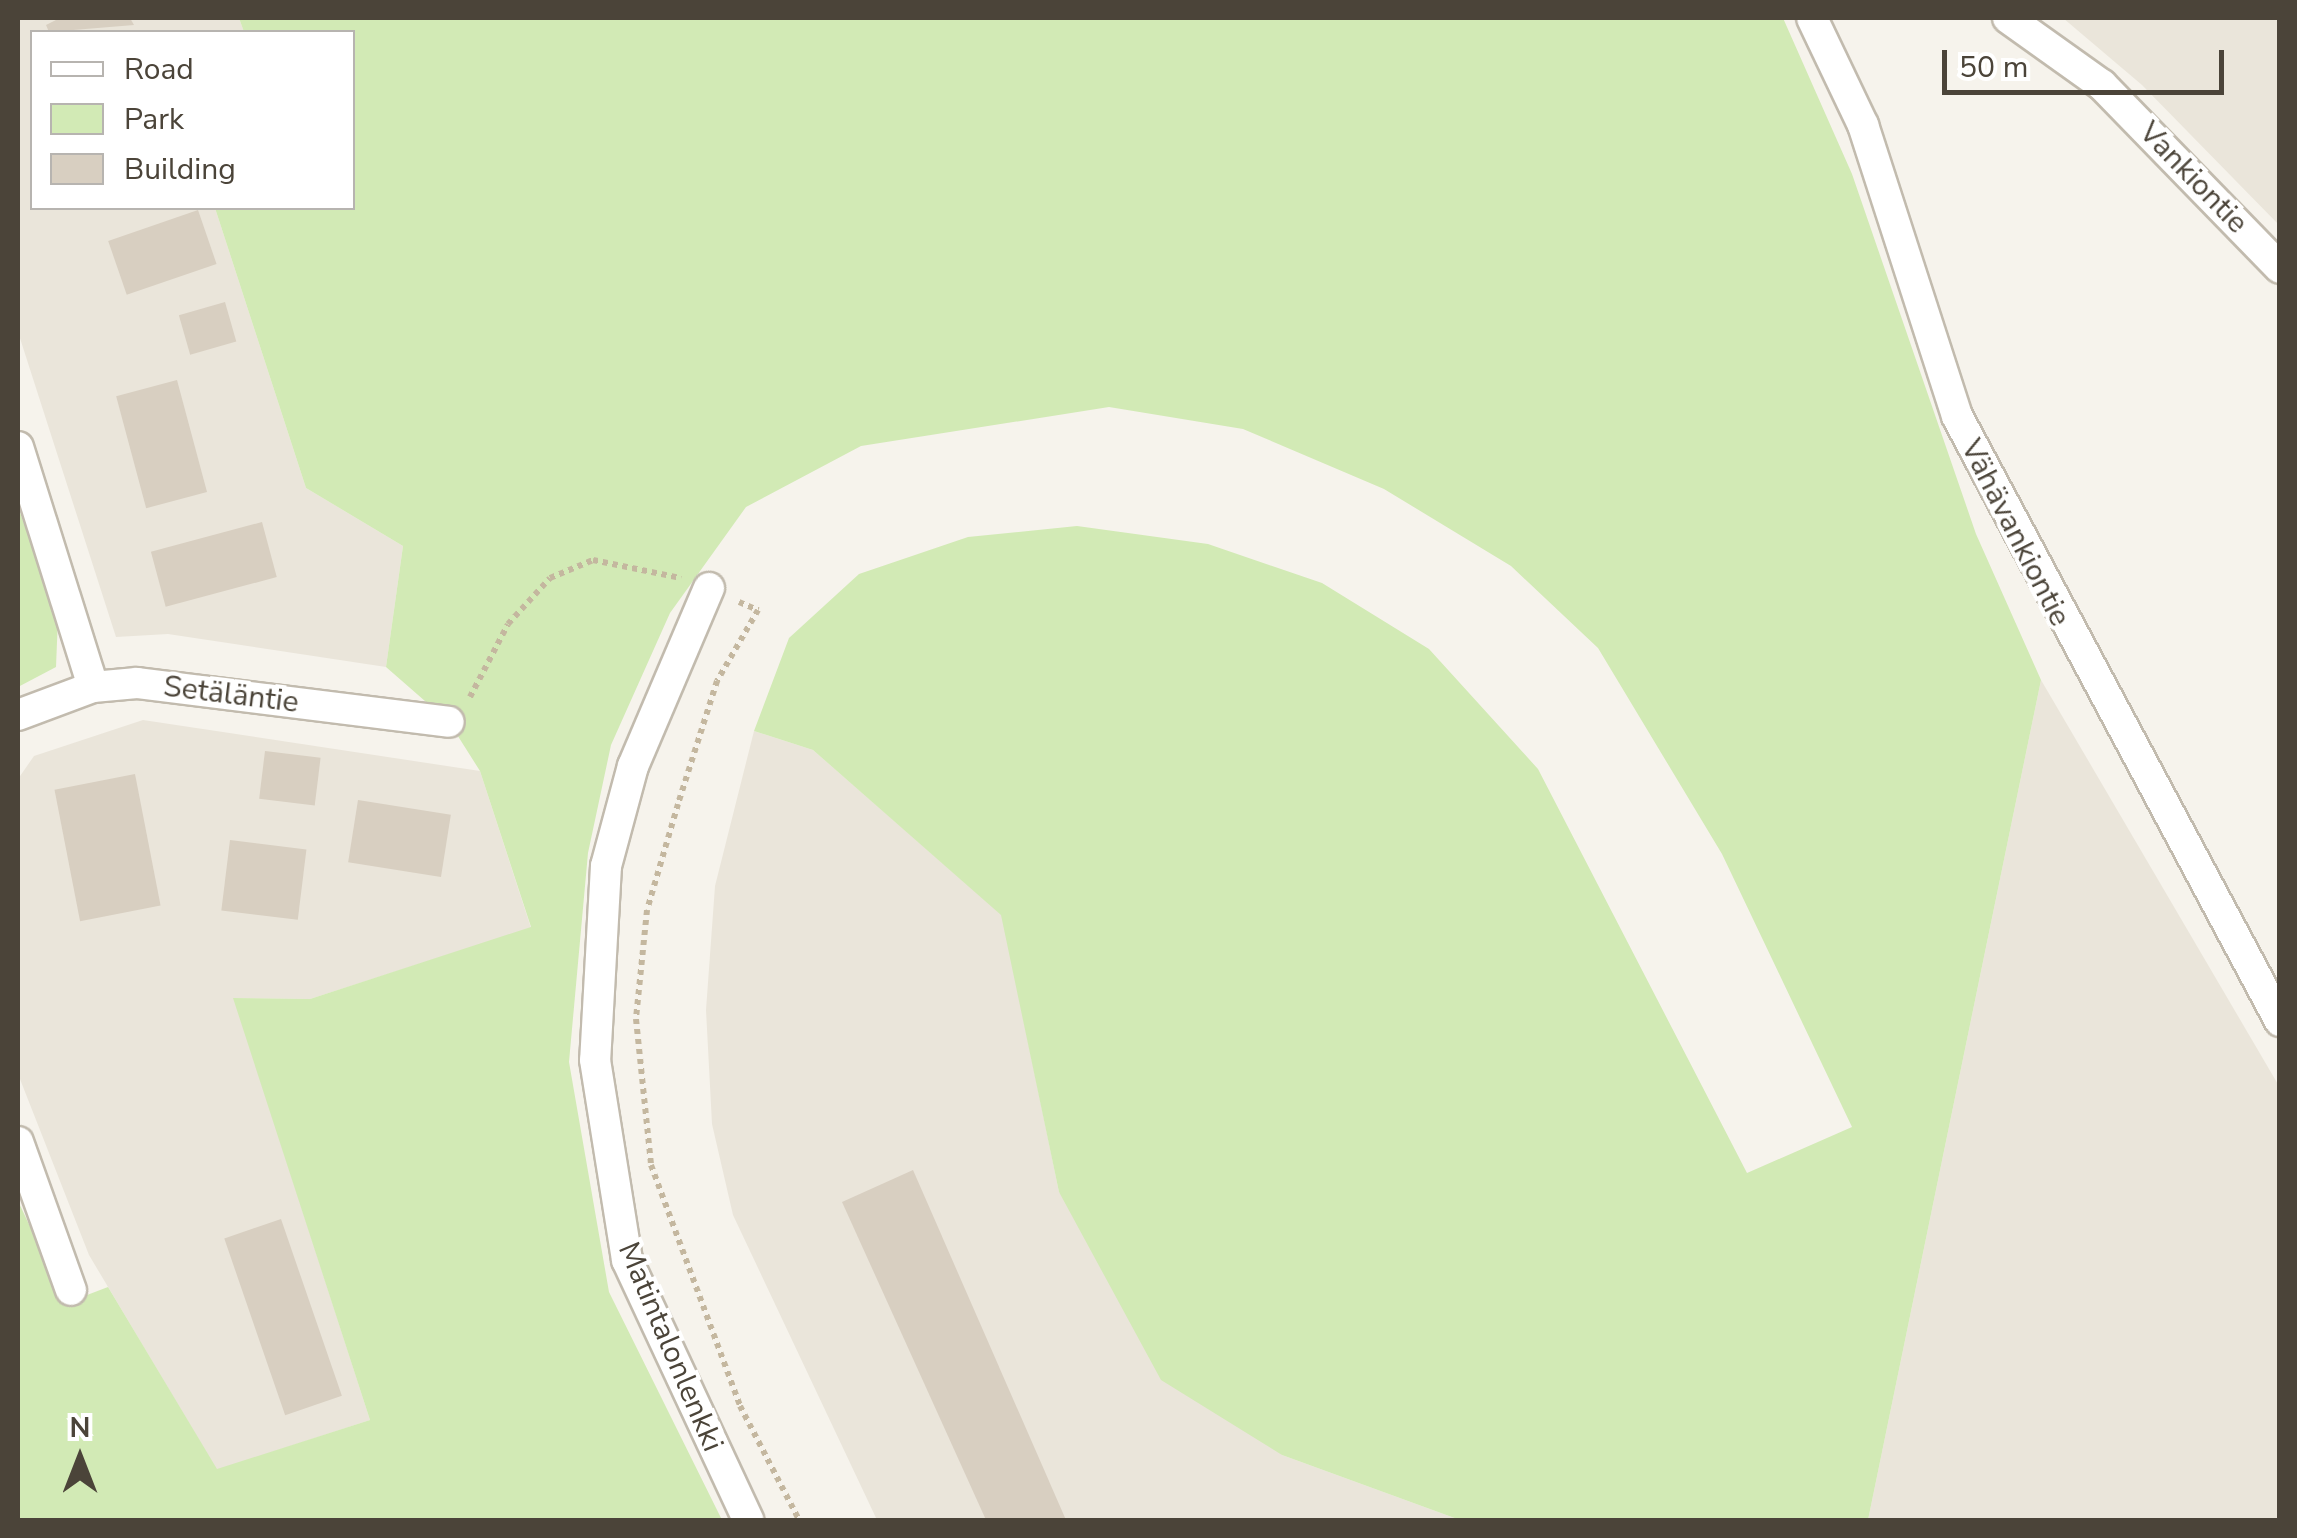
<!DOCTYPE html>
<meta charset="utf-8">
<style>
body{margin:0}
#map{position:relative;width:2297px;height:1538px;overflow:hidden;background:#f6f3ec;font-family:"Nunito Sans",sans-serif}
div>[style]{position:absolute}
.residential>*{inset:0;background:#eae5da}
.green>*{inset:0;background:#d2eab5}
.building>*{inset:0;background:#d8cfc1;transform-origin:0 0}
.path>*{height:6px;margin-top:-3px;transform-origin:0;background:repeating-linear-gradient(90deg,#c4b79f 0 5px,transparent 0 10px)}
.roads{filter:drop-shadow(2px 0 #c2bbae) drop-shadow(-2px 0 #c2bbae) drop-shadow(0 2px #c2bbae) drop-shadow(0 -2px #c2bbae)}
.street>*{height:30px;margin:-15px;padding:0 15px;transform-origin:15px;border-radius:15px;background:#fff}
span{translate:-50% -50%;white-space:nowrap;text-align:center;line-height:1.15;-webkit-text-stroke:8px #fff;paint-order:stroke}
.street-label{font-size:30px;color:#4b4439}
.frame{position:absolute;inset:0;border:20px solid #4b4439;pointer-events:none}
.legend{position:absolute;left:30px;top:30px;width:325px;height:180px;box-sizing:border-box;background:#fff;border:2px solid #b7b4b0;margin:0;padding:12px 18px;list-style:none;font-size:30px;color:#4b4439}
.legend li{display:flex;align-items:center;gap:20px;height:50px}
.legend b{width:50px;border:2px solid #b7b4b0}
.north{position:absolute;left:30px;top:1408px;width:100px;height:100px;-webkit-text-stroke:8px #fff;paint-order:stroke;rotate:0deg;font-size:28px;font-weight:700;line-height:40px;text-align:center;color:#4b4439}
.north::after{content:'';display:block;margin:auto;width:35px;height:45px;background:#4b4439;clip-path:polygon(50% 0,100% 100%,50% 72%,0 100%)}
.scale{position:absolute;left:1942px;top:50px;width:282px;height:45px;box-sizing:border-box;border:5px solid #4b4439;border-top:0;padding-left:12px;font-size:30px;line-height:35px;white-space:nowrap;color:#4b4439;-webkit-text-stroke:8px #fff;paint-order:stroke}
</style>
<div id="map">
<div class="residential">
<i style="clip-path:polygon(18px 18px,239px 18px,244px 32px,32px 32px,32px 208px,215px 208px,306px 488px,403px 546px,386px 667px,168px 634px,116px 637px,18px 332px)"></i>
<i style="clip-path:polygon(2063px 18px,2279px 18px,2279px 225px,2142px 85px)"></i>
<i style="clip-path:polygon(2041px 680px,2279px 1086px,2279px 1520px,1868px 1520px)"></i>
<i style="clip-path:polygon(143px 720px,480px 771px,531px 928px,310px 999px,234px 998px,370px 1420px,217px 1470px,89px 1255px,18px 1074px,18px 779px,34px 756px)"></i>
<i style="clip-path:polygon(754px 731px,813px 750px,1002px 915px,1059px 1192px,1282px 1455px,1460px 1520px,877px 1520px,733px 1215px,712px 1124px,706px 1010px,715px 886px)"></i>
</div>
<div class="green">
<i style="clip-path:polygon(239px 18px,1783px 18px,1852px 174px,1976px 534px,2041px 680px,1868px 1520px,1460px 1520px,1282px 1455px,1161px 1380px,1059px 1192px,1001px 915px,813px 750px,754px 731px,789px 638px,859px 574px,968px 537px,1077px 526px,1208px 544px,1322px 583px,1429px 649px,1538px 769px,1747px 1173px,1852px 1127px,1722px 854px,1598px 648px,1511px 566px,1384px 489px,1243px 429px,1109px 407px,861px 446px,746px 507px,670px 613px,611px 745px,588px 853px,569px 1062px,609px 1292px,722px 1520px,18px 1520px,18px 1201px,66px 1303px,108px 1287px,217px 1469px,370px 1420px,233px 998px,310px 999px,531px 927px,480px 771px,449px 722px,386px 667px,403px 546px,306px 488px,215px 208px,352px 208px,352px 32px,244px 32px)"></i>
<i style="clip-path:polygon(18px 507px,58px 617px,56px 667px,18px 687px)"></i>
</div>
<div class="building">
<i style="clip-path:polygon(60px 18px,130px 18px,134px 25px,49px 32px,46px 25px)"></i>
<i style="left:198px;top:210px;width:57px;height:95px;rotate:71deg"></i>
<i style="left:225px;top:302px;width:41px;height:48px;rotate:74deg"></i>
<i style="left:177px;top:380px;width:116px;height:63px;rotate:75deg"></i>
<i style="left:262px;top:522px;width:57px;height:115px;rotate:75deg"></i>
<i style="left:265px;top:751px;width:56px;height:48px;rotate:7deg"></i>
<i style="left:135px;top:774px;width:134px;height:82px;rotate:79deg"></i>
<i style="left:358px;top:800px;width:94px;height:63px;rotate:9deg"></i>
<i style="left:230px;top:840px;width:77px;height:71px;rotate:7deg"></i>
<i style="clip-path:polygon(913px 1170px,1066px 1520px,986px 1520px,842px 1202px)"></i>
<i style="left:281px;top:1219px;width:187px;height:60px;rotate:71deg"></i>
</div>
<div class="path">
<i style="left:739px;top:602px;width:21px;rotate:23deg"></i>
<i style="left:758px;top:610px;width:82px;rotate:120deg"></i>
<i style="left:717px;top:681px;width:129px;rotate:107.6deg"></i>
<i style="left:678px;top:804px;width:110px;rotate:106.3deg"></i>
<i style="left:647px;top:910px;width:110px;rotate:95.8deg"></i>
<i style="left:636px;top:1019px;width:147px;rotate:84.1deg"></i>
<i style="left:651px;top:1165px;width:257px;rotate:69.7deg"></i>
<i style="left:740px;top:1406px;width:128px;rotate:62.6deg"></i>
<i style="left:470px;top:697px;width:82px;rotate:-62.5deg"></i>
<i style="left:508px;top:624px;width:62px;rotate:-47.6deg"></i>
<i style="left:550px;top:578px;width:47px;rotate:-22.7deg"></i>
<i style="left:593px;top:560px;width:90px;rotate:11.6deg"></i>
</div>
<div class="roads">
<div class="street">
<i style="left:1812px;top:18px;width:119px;rotate:64.5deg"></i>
<i style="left:1863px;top:125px;width:306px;rotate:72.1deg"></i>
<i style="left:1957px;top:416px;width:686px;rotate:61.9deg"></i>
<i style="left:2008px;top:18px;width:115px;rotate:35.5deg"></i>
<i style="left:2102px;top:85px;width:255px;rotate:45.8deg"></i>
<i style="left:18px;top:447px;width:251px;rotate:72.6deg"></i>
<i style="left:709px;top:588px;width:194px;rotate:113.1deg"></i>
<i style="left:633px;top:766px;width:104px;rotate:105.1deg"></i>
<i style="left:606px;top:866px;width:194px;rotate:93.2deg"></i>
<i style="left:595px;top:1060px;width:203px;rotate:80.9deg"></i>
<i style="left:627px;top:1260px;width:287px;rotate:65deg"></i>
<i style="left:18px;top:715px;width:80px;rotate:-20.5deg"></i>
<i style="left:93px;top:687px;width:44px;rotate:-5.2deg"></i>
<i style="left:137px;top:683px;width:314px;rotate:7.1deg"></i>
<i style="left:18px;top:1142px;width:157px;rotate:70.3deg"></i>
</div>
</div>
<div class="street-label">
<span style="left:2193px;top:178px;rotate:46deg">Vankiontie</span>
<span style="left:2015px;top:533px;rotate:63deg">Vähävankiontie</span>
<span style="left:231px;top:695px;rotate:7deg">Setäläntie</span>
<span style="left:670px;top:1347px;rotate:67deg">Matintalonlenkki</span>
</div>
<div class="frame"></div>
<ul class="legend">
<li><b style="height:12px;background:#fff"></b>Road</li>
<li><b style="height:28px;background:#d2eab5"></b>Park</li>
<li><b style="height:28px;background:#d8cfc1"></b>Building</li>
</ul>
<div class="north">N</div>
<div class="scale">50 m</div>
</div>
